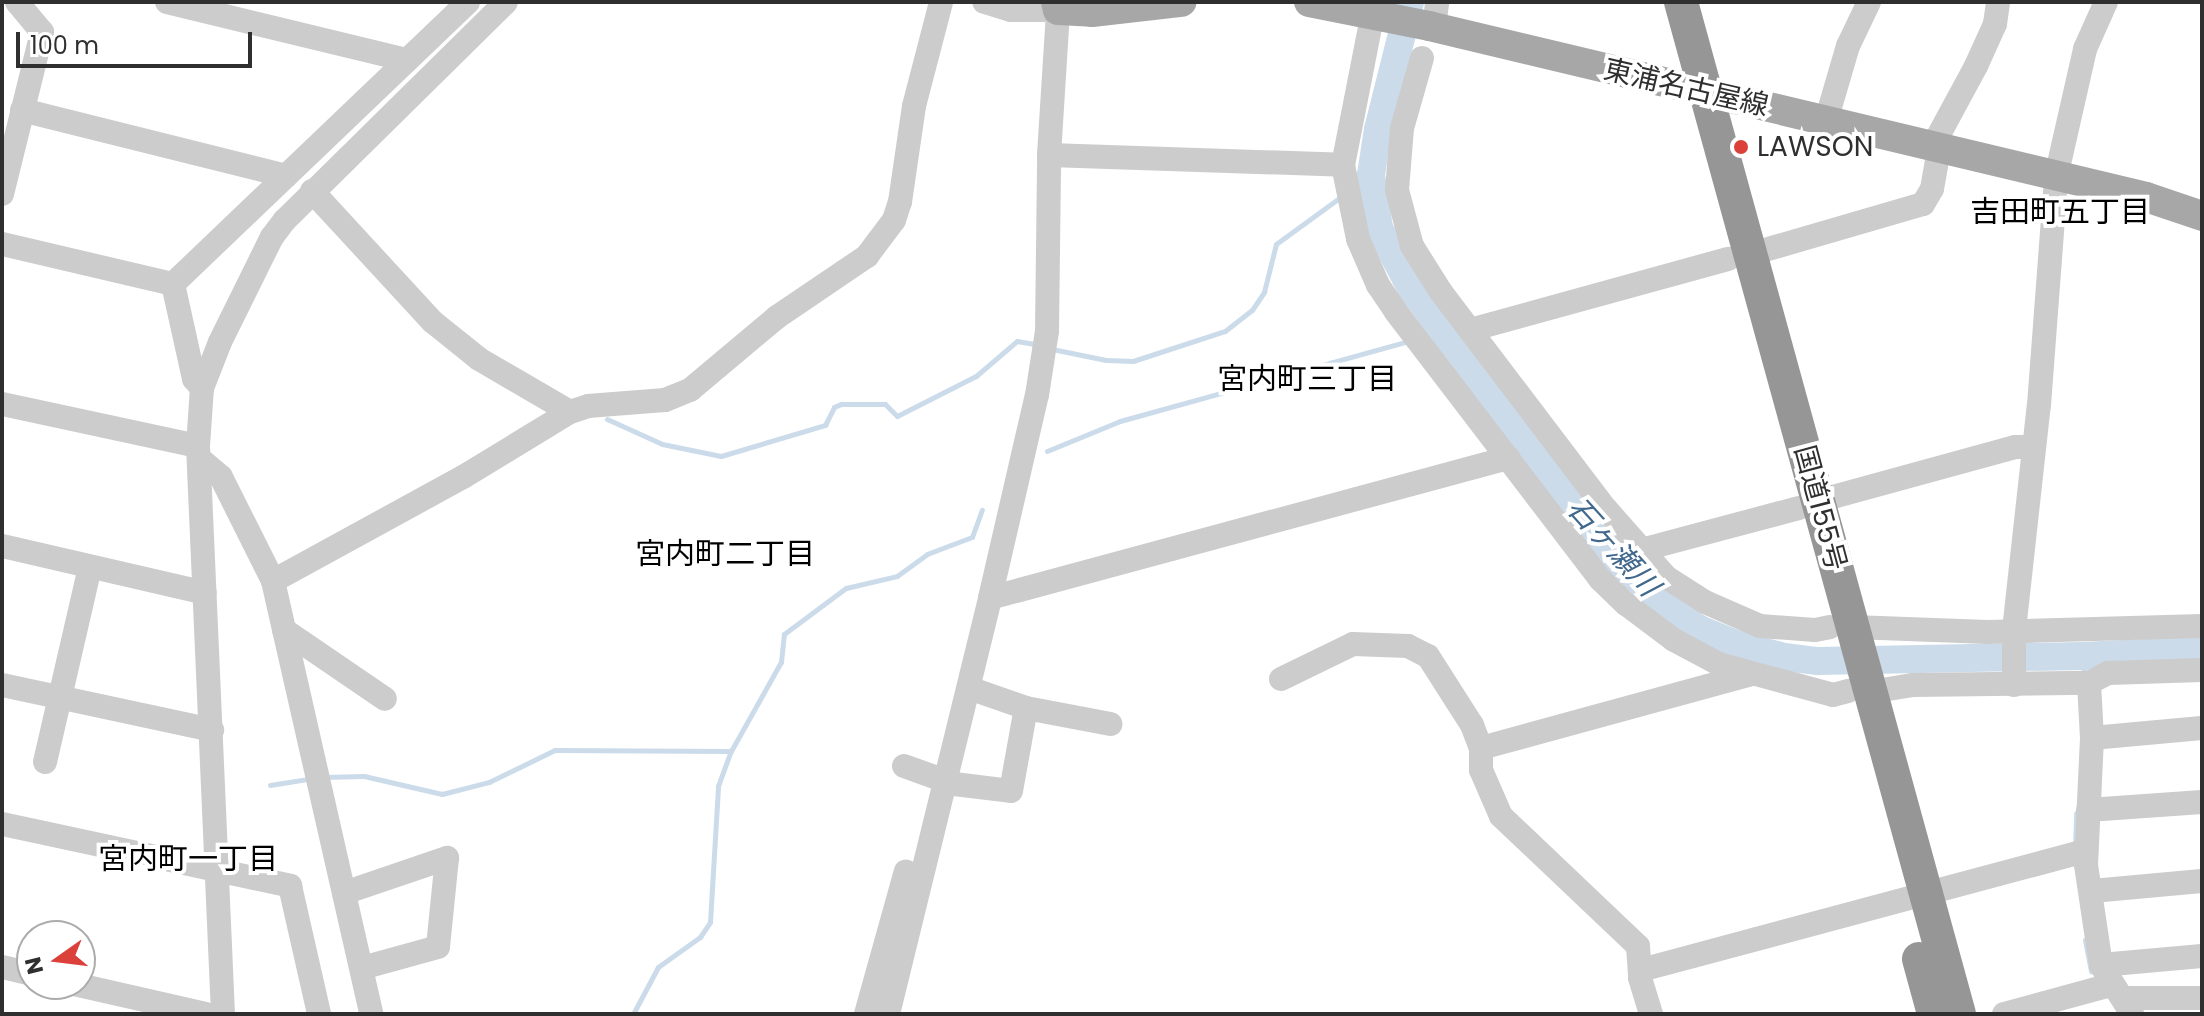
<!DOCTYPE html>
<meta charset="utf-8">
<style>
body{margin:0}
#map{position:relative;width:2204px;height:1016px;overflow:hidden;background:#fff;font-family:Poppins,"Noto Sans JP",sans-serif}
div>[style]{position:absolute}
.stream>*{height:5px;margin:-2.5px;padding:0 2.5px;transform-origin:2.5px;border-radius:2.5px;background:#cbdbea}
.river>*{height:28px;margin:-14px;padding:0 14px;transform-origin:14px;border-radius:14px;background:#cbdbea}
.minor>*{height:24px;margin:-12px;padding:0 12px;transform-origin:12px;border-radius:12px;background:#ccc}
.major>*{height:30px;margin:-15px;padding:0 15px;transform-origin:15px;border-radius:15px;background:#a7a7a7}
.highway>*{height:34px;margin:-17px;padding:0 17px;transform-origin:17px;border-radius:17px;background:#969696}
.dots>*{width:22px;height:22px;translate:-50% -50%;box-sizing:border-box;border:4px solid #fff;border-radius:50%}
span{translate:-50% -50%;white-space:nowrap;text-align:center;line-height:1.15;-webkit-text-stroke:8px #fff;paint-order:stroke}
.street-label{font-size:28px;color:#2f2f2f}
.poi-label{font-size:28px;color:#2f2f2f}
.left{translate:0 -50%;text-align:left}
.neighbourhood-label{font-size:30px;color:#000}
.water-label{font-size:30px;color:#41688d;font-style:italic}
.frame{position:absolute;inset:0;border:4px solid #2f2f2f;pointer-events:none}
.north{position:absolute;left:16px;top:920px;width:80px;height:80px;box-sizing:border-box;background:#fff;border:2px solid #acacac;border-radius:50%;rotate:256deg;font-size:22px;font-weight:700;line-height:32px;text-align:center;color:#2f2f2f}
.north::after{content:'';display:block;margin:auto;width:28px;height:36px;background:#dc403b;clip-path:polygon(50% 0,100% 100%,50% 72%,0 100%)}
.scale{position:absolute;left:16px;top:32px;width:236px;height:36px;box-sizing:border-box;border:4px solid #2f2f2f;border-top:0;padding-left:10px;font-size:24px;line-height:28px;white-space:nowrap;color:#2f2f2f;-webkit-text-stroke:6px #fff;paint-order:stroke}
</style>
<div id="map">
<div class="stream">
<i style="left:1356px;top:185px;width:18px;rotate:-34deg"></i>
<i style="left:1422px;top:335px;width:18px;rotate:-29deg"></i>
<i style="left:1052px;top:349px;width:55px;rotate:11.5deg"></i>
<i style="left:1106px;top:360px;width:27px;rotate:2deg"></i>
<i style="left:1133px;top:361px;width:97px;rotate:-18.1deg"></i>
<i style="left:1225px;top:331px;width:34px;rotate:-38deg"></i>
<i style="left:1252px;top:310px;width:22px;rotate:-56deg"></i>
<i style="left:1264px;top:292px;width:49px;rotate:-76deg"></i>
<i style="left:1276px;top:244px;width:82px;rotate:-36deg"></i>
<i style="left:607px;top:419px;width:60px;rotate:24.4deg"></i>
<i style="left:662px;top:444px;width:60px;rotate:11.5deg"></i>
<i style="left:721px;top:456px;width:109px;rotate:-16.6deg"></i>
<i style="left:825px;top:425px;width:20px;rotate:-63deg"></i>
<i style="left:834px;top:407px;width:8px;rotate:-23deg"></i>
<i style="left:841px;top:404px;width:44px"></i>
<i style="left:885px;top:404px;width:17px;rotate:45deg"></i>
<i style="left:897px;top:416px;width:89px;rotate:-26.9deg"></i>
<i style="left:976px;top:376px;width:54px;rotate:-40.5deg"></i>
<i style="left:1017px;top:341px;width:22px;rotate:10deg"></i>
<i style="left:1047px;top:451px;width:79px;rotate:-22.3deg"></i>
<i style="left:1120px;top:421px;width:300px;rotate:-15.5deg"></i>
<i style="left:2083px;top:656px;width:20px;rotate:87deg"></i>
<i style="left:323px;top:777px;width:41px;rotate:-1.4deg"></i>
<i style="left:364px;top:776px;width:80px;rotate:13deg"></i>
<i style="left:442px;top:794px;width:49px;rotate:-14.3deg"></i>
<i style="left:489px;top:782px;width:73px;rotate:-25.9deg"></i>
<i style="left:555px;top:750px;width:176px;rotate:0.3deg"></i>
<i style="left:270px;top:785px;width:39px;rotate:-9deg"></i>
<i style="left:2075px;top:847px;width:34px;rotate:-88deg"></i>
<i style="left:2085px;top:940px;width:32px;rotate:79deg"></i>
<i style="left:633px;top:1014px;width:53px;rotate:-62deg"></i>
<i style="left:658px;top:967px;width:52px;rotate:-35.5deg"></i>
<i style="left:700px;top:937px;width:18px;rotate:-56deg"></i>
<i style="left:710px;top:922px;width:136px;rotate:-86.6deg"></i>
<i style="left:718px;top:786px;width:37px;rotate:-70deg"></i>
<i style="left:731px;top:751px;width:102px;rotate:-60.7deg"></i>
<i style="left:781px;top:662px;width:28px;rotate:-84deg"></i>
<i style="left:784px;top:634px;width:77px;rotate:-36.6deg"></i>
<i style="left:846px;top:588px;width:52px;rotate:-13.2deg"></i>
<i style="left:897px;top:576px;width:37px;rotate:-36deg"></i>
<i style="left:927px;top:554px;width:48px;rotate:-20.7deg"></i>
<i style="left:972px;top:537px;width:29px;rotate:-70deg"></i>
</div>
<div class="river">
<i style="left:1410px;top:2px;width:131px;rotate:104.1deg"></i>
<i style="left:1378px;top:129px;width:47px;rotate:98.7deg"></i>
<i style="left:1371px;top:175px;width:54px;rotate:81.4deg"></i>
<i style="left:1379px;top:228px;width:70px;rotate:62deg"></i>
<i style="left:1412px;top:290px;width:326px;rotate:53.1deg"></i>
<i style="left:1608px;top:551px;width:86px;rotate:43.6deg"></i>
<i style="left:1670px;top:610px;width:35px;rotate:33deg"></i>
<i style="left:1699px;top:629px;width:37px;rotate:22deg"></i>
<i style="left:1733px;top:643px;width:53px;rotate:15.4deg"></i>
<i style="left:1784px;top:657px;width:34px;rotate:7deg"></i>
<i style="left:1818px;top:661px;width:265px;rotate:-1.1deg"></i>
<i style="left:2083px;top:656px;width:119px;rotate:-2.9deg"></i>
</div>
<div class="minor">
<i style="left:167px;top:2px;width:247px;rotate:13.6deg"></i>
<i style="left:1375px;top:2px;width:166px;rotate:101.1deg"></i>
<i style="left:1343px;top:165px;width:76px;rotate:78.5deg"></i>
<i style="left:1358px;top:239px;width:50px;rotate:66.5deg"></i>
<i style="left:1378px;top:285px;width:32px;rotate:56deg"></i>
<i style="left:1396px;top:312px;width:336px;rotate:52.6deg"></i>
<i style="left:1600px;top:579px;width:36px;rotate:44deg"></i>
<i style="left:1626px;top:604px;width:60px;rotate:36.9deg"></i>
<i style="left:1674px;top:640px;width:51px;rotate:28.1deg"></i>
<i style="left:1719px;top:664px;width:118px;rotate:15.2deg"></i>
<i style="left:1833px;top:695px;width:16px;rotate:-15deg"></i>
<i style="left:1434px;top:28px;width:26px;rotate:-83deg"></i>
<i style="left:1422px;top:58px;width:73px;rotate:105.9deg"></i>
<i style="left:1402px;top:128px;width:62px;rotate:94.6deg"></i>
<i style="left:1397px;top:190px;width:58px;rotate:75deg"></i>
<i style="left:1412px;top:246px;width:54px;rotate:57.8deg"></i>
<i style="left:1441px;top:292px;width:273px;rotate:52.8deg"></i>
<i style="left:1606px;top:509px;width:91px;rotate:48.6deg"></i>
<i style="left:1666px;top:577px;width:46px;rotate:32.7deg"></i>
<i style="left:1705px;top:602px;width:60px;rotate:23.6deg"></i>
<i style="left:1760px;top:626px;width:55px;rotate:4.2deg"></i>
<i style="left:1815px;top:630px;width:15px;rotate:-11deg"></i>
<i style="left:22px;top:110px;width:272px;rotate:14deg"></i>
<i style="left:1826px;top:121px;width:78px;rotate:-73.7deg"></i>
<i style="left:1848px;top:46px;width:49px;rotate:-64.5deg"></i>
<i style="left:1049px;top:155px;width:294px;rotate:1.9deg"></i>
<i style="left:312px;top:191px;width:178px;rotate:47.3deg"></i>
<i style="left:433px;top:322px;width:59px;rotate:38.8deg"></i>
<i style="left:479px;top:359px;width:105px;rotate:30.2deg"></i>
<i style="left:2px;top:194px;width:167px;rotate:-76.1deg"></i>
<i style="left:42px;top:32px;width:39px;rotate:-130deg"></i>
<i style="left:2px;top:244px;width:176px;rotate:13.2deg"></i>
<i style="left:173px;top:284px;width:97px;rotate:77.5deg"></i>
<i style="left:194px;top:379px;width:12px;rotate:48deg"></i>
<i style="left:1751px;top:254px;width:179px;rotate:-16.2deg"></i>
<i style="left:1923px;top:204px;width:17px;rotate:-59deg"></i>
<i style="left:1932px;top:189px;width:28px;rotate:-80deg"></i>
<i style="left:1937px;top:161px;width:21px;rotate:-93deg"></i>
<i style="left:1936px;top:140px;width:84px;rotate:-61.6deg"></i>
<i style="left:1976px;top:66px;width:46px;rotate:-65.7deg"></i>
<i style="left:1995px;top:24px;width:22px;rotate:-82deg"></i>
<i style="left:173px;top:284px;width:408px;rotate:-43.7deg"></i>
<i style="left:1470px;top:330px;width:268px;rotate:-15.4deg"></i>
<i style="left:2px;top:404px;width:200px;rotate:12.1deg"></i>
<i style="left:201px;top:460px;width:26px;rotate:40deg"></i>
<i style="left:221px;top:477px;width:116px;rotate:63.4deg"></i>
<i style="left:273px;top:581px;width:444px;rotate:77.2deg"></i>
<i style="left:1818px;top:501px;width:204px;rotate:-15.3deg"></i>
<i style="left:2015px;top:447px;width:19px"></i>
<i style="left:2px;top:546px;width:208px;rotate:13deg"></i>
<i style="left:1641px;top:550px;width:163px;rotate:-14.9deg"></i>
<i style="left:273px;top:581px;width:217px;rotate:-28.7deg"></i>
<i style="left:463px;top:477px;width:125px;rotate:-31.3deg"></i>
<i style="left:570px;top:412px;width:19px;rotate:-18deg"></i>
<i style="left:588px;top:406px;width:77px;rotate:-4.5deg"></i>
<i style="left:665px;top:400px;width:27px;rotate:-22deg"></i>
<i style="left:690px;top:390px;width:114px;rotate:-40deg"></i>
<i style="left:777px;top:317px;width:109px;rotate:-34.1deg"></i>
<i style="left:867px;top:256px;width:45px;rotate:-53.1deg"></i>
<i style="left:894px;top:220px;width:19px;rotate:-72deg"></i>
<i style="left:900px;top:202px;width:97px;rotate:-81.7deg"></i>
<i style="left:914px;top:106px;width:107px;rotate:-75.4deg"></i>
<i style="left:990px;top:598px;width:537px;rotate:-15.12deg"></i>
<i style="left:1853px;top:627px;width:135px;rotate:2.1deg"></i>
<i style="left:1988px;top:632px;width:214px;rotate:-1.6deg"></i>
<i style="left:284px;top:630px;width:122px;rotate:34.3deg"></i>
<i style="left:1281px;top:679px;width:80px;rotate:-25.9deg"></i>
<i style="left:1353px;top:644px;width:55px;rotate:2.1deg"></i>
<i style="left:1408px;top:646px;width:22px;rotate:27deg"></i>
<i style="left:1428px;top:656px;width:82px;rotate:57.5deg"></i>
<i style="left:1472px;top:725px;width:25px;rotate:69deg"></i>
<i style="left:1481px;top:748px;width:22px;rotate:90deg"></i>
<i style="left:1481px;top:770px;width:50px;rotate:66.5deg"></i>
<i style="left:1501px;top:816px;width:189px;rotate:43.5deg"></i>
<i style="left:1638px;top:946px;width:32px;rotate:86deg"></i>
<i style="left:1640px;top:978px;width:38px;rotate:73deg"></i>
<i style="left:2089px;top:683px;width:55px;rotate:86.9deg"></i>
<i style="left:2092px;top:738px;width:127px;rotate:92.7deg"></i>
<i style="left:2086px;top:865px;width:101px;rotate:81.5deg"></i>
<i style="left:2101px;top:965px;width:58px;rotate:57.7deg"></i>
<i style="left:2px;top:685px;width:215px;rotate:12.1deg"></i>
<i style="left:2014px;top:685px;width:55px;rotate:-90deg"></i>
<i style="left:2014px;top:630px;width:226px;rotate:-83.7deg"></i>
<i style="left:2039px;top:405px;width:229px;rotate:-85.7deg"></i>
<i style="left:2056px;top:177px;width:131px;rotate:-77.2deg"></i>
<i style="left:2085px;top:49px;width:51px;rotate:-65.9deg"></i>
<i style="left:969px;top:688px;width:60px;rotate:19.3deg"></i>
<i style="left:1026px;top:708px;width:86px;rotate:10.7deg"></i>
<i style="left:1870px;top:692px;width:44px;rotate:-9.2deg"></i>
<i style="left:1913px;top:685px;width:176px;rotate:-0.7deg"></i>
<i style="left:2089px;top:683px;width:21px;rotate:-28deg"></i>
<i style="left:2108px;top:673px;width:94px;rotate:-1.8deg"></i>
<i style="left:2092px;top:738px;width:110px;rotate:-5.2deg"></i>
<i style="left:1481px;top:748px;width:281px;rotate:-15.3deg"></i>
<i style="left:45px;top:762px;width:200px;rotate:-77deg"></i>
<i style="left:904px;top:766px;width:53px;rotate:19.8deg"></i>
<i style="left:954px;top:784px;width:57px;rotate:7deg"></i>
<i style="left:1011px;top:791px;width:84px;rotate:-79.8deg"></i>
<i style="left:2088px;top:810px;width:114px;rotate:-4deg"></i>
<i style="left:2px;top:824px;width:295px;rotate:12.1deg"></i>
<i style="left:290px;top:886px;width:131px;rotate:77.2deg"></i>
<i style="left:2092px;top:891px;width:110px;rotate:-5.2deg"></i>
<i style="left:344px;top:893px;width:109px;rotate:-18.8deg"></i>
<i style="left:447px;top:858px;width:89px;rotate:95.8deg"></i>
<i style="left:438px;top:947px;width:79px;rotate:164.6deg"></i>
<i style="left:2101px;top:965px;width:101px;rotate:-5.1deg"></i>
<i style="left:2px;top:967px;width:31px;rotate:13deg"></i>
<i style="left:1641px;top:970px;width:461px;rotate:-15deg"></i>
<i style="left:74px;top:984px;width:135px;rotate:12.8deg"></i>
<i style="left:2124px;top:998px;width:78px"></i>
<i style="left:223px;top:1014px;width:569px;rotate:-92.52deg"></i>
<i style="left:198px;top:446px;width:58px;rotate:-86.1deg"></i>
<i style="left:202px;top:388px;width:49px;rotate:-68.6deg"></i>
<i style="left:220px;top:342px;width:117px;rotate:-63.7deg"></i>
<i style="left:272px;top:237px;width:21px;rotate:-53deg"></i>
<i style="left:285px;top:220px;width:310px;rotate:-44.6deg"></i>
<i style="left:866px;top:1014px;width:148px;rotate:-74.4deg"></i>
<i style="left:888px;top:1014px;width:428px;rotate:-76.2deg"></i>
<i style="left:990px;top:598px;width:208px;rotate:-77deg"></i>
<i style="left:1037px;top:395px;width:65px;rotate:-81.1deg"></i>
<i style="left:1047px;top:331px;width:176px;rotate:-89.3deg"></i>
<i style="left:1049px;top:155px;width:145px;rotate:-86.4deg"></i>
<i style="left:1058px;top:10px;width:47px;rotate:180deg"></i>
<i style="left:1011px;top:10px;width:28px;rotate:-163deg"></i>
<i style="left:2004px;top:1014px;width:111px;rotate:-15.2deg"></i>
</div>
<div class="major">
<i style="left:1056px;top:2px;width:8px;rotate:76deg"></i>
<i style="left:1058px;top:10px;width:34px;rotate:3deg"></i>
<i style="left:1092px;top:12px;width:90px;rotate:-6.4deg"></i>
<i style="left:1309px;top:2px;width:122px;rotate:11.3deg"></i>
<i style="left:1429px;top:26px;width:737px;rotate:13.41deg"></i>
<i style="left:2146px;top:197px;width:59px;rotate:18.7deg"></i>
</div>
<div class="highway">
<i style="left:1681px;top:2px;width:1049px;rotate:74.64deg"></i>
<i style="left:1919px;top:959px;width:57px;rotate:74.7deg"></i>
</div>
<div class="dots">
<i style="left:1741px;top:147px;background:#dc403b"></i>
</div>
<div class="street-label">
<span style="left:1686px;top:88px;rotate:13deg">東浦名古屋線</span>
<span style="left:1820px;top:508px;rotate:75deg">国道155号</span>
</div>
<div class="poi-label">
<span class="left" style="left:1757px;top:147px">LAWSON</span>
</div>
<div class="neighbourhood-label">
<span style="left:2060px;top:212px">吉田町五丁目</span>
<span style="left:1307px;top:379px">宮内町三丁目</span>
<span style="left:725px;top:554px">宮内町二丁目</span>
<span style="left:188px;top:859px">宮内町一丁目</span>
</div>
<div class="water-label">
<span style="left:1613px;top:547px;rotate:48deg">石ヶ瀬川</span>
</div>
<div class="frame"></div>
<div class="north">N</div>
<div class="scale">100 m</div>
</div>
